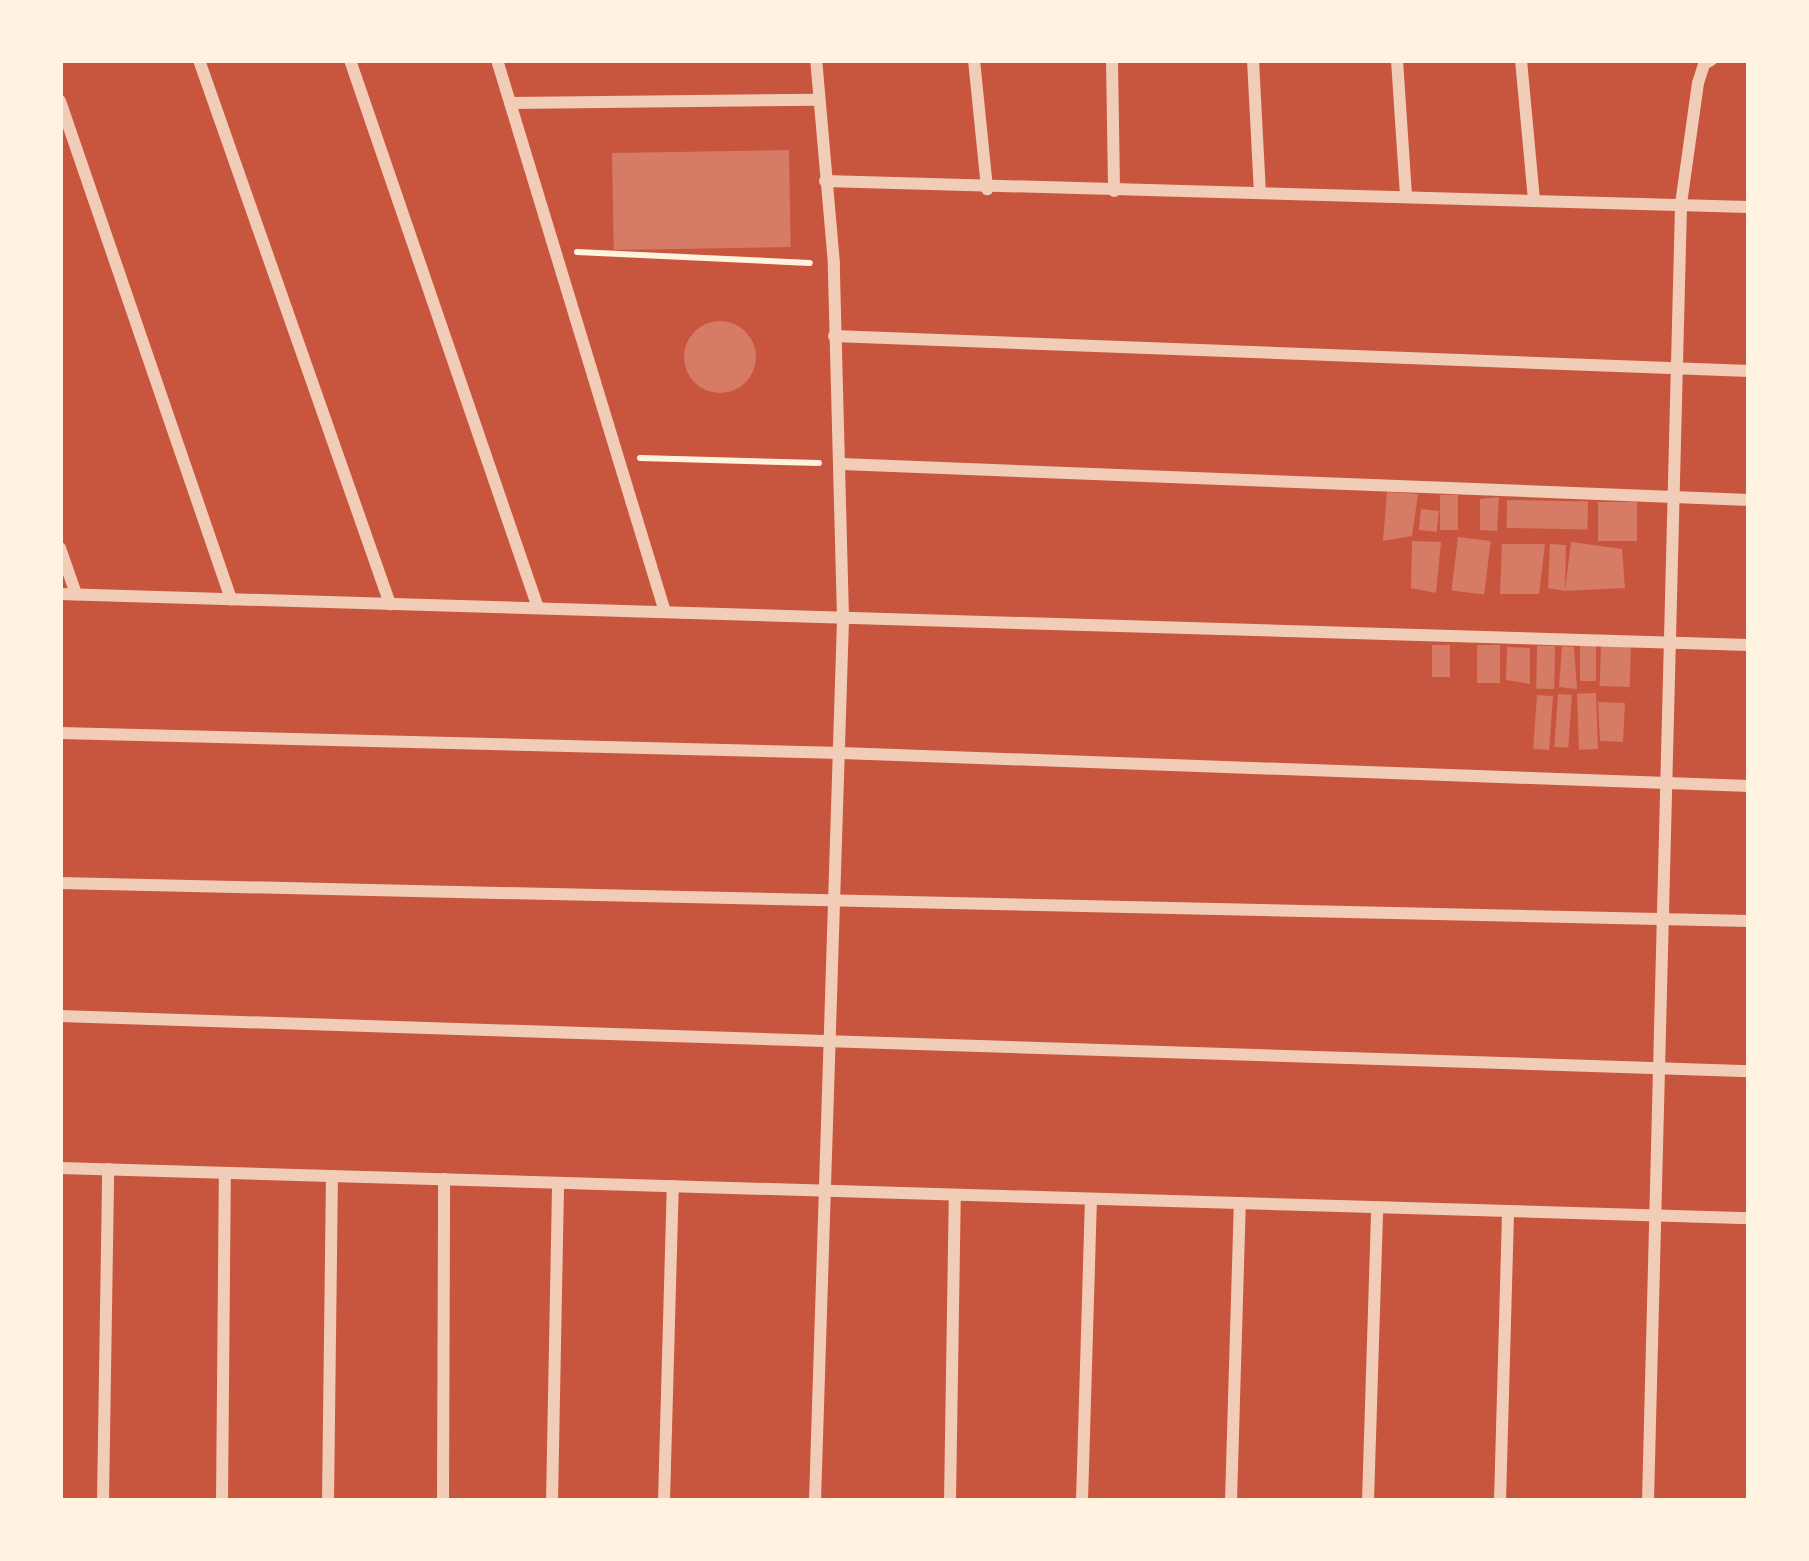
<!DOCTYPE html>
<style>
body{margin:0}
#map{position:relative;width:1809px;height:1561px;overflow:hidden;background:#c8553d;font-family:"Crimson Pro",serif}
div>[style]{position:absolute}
.building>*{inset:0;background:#d67c66;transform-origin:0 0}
.round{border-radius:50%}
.path>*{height:6px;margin:-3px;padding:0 3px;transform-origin:3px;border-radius:3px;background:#fff3e0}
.minor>*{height:12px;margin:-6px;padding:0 6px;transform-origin:6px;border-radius:6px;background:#f1ccb7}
span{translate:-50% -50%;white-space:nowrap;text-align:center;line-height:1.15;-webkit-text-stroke:12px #fff3e0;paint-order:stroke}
.frame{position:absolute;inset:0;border:63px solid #fff3e0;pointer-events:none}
</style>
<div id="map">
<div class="building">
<i style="left:789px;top:150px;width:97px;height:177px;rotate:89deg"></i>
<i class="round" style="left:684px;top:321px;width:72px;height:72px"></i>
<i style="clip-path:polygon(1387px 492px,1418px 494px,1412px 536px,1383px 541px)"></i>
<i style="left:1440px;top:495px;width:18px;height:35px"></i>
<i style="clip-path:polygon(1499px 497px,1497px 531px,1480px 530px,1480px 499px)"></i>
<i style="left:1507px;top:500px;width:81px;height:28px;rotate:1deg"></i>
<i style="left:1598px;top:502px;width:39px;height:39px"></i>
<i style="left:1421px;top:509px;width:18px;height:21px;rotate:6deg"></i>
<i style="left:1458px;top:537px;width:33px;height:54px;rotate:7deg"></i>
<i style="clip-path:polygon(1412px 541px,1441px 542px,1436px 593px,1411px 588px)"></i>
<i style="clip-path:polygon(1571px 542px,1622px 549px,1625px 588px,1565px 591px,1548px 588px,1550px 544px,1566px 545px,1565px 591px)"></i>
<i style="clip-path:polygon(1502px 544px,1545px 544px,1539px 594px,1500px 594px)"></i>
<i style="left:1432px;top:645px;width:18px;height:32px"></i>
<i style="left:1477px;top:645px;width:23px;height:38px"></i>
<i style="left:1555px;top:646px;width:43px;height:18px;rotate:91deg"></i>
<i style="clip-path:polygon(1562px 646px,1574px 647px,1577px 689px,1559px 687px)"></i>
<i style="left:1580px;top:646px;width:16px;height:35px"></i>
<i style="left:1601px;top:646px;width:30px;height:40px;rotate:2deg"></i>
<i style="clip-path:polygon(1507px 647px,1530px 648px,1530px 684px,1506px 680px)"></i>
<i style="left:1596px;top:693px;width:56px;height:19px;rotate:88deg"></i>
<i style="left:1558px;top:694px;width:14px;height:53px;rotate:4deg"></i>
<i style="left:1537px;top:695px;width:16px;height:54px;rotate:4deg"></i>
<i style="clip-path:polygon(1598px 702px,1625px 703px,1623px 742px,1600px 741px)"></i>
</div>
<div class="path">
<i style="left:577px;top:252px;width:233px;rotate:2.7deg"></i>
<i style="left:640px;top:458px;width:179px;rotate:1.6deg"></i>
</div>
<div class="minor">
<i style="left:199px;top:60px;width:577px;rotate:70.65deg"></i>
<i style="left:350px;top:60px;width:579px;rotate:71.06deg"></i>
<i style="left:497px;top:60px;width:577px;rotate:73.07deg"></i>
<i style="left:974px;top:60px;width:130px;rotate:84.2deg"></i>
<i style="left:1112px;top:60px;width:131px;rotate:89.1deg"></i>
<i style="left:1253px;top:60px;width:133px;rotate:87deg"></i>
<i style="left:1397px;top:60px;width:135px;rotate:86.2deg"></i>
<i style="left:1521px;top:60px;width:140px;rotate:84.7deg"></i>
<i style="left:60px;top:101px;width:527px;rotate:71.05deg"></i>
<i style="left:510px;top:103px;width:308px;rotate:-0.6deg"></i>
<i style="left:825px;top:181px;width:924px;rotate:1.61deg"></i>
<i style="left:834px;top:336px;width:916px;rotate:2.19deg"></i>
<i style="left:842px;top:464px;width:908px;rotate:2.27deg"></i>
<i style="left:60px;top:548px;width:49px;rotate:70.8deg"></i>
<i style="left:60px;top:594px;width:1690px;rotate:1.73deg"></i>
<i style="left:60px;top:733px;width:781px;rotate:1.47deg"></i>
<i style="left:841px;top:753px;width:909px;rotate:2.08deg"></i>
<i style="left:60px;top:883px;width:1689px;rotate:1.29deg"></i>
<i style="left:60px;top:1016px;width:1690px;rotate:1.87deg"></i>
<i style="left:60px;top:1168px;width:1690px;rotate:1.7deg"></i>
<i style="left:103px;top:1501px;width:332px;rotate:-89.1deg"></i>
<i style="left:222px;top:1501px;width:328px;rotate:-89.5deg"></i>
<i style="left:328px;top:1501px;width:325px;rotate:-89.3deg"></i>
<i style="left:443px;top:1501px;width:322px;rotate:-89.8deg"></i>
<i style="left:552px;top:1501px;width:318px;rotate:-88.9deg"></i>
<i style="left:664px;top:1501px;width:315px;rotate:-88.4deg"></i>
<i style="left:815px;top:1501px;width:883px;rotate:-88.18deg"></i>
<i style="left:843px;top:618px;width:354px;rotate:-91.5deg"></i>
<i style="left:834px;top:264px;width:205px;rotate:-95deg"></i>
<i style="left:950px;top:1501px;width:306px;rotate:-89.1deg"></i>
<i style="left:1082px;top:1501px;width:302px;rotate:-88.3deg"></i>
<i style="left:1231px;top:1501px;width:298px;rotate:-88.3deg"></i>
<i style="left:1368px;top:1501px;width:294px;rotate:-88.2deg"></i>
<i style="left:1500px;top:1501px;width:290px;rotate:-88.4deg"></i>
<i style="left:1648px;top:1501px;width:1297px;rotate:-88.54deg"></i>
<i style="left:1681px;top:204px;width:122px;rotate:-82deg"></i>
<i style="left:1698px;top:83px;width:20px;rotate:-72deg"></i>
<i style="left:1704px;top:64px;width:8px;rotate:-30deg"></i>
</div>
<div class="frame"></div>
</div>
